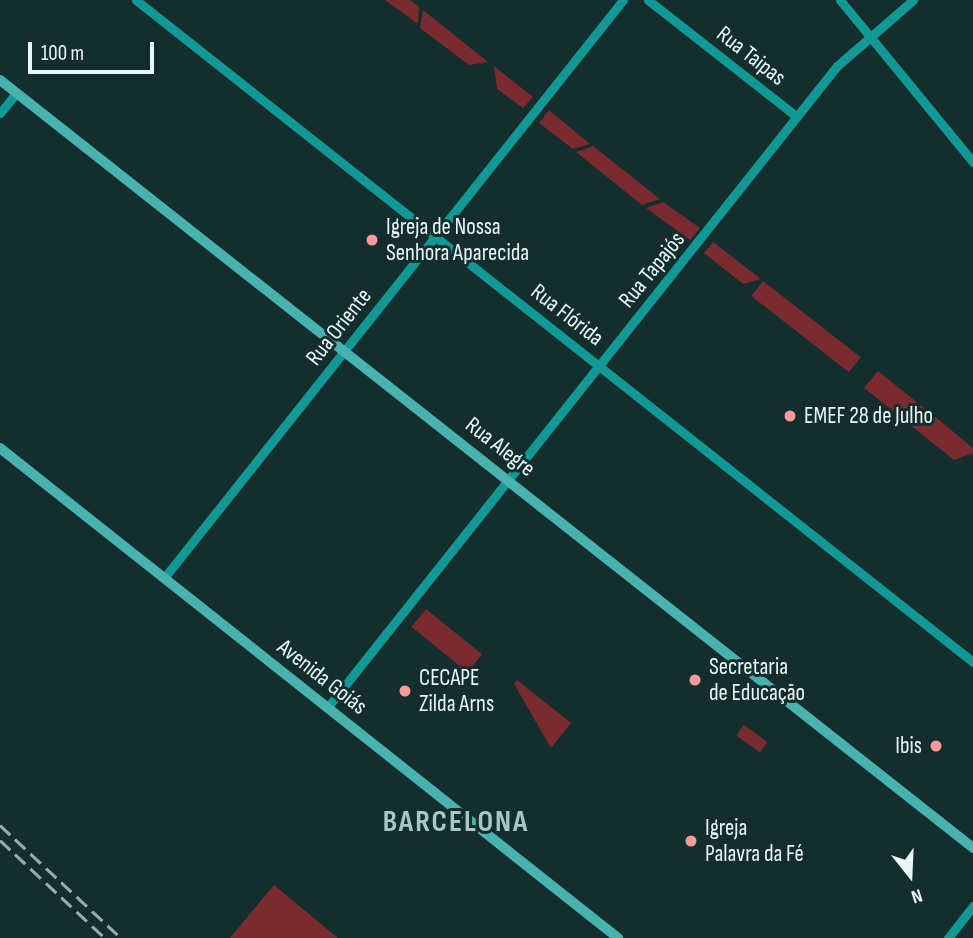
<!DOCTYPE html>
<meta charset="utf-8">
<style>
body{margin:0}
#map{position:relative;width:973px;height:938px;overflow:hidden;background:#142e2d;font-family:"Sofia Sans Condensed",sans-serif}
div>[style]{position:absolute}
.green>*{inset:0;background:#7a2b30;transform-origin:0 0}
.secondary>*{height:9px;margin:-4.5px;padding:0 4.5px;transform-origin:4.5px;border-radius:4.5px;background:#129895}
.primary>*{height:10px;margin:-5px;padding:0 5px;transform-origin:5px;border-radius:5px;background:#48b2ae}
.rail>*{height:2.5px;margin-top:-1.25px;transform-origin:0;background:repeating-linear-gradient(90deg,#98abaa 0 14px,transparent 0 21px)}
.dots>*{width:19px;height:19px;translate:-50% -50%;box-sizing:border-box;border:4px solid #142e2d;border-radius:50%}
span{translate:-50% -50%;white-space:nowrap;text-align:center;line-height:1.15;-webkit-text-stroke:6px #142e2d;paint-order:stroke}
.street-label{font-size:23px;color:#e9f8f7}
.poi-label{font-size:23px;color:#e9f8f7}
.left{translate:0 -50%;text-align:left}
.right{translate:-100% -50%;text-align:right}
.district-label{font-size:30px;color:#a9c7c5;font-weight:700;letter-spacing:2px}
.north{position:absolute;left:875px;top:840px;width:70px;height:70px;-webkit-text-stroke:5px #142e2d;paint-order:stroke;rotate:162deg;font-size:19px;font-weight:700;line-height:28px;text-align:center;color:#e9f8f7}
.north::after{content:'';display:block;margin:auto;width:24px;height:32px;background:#e9f8f7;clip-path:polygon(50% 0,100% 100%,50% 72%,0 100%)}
.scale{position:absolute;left:28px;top:42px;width:126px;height:32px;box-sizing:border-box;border:4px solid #e9f8f7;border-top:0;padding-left:9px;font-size:21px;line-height:24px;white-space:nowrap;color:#e9f8f7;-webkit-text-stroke:5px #142e2d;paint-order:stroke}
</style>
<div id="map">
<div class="green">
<i style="clip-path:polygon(385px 0,410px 0,419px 7px,418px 24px)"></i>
<i style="clip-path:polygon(423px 10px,488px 62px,469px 65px,420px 28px)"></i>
<i style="clip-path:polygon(494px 66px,533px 97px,523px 108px,497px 89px)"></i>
<i style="clip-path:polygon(549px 110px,590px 144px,573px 149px,539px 123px)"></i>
<i style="clip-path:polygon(593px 146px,660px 199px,642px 205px,576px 152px)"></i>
<i style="clip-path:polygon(663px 202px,700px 228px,690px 240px,646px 208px)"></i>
<i style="clip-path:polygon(713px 242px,761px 279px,743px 284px,704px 253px)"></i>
<i style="left:763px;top:281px;width:124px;height:19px;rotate:38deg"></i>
<i style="clip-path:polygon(878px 371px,929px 412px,906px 421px,864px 388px)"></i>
<i style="clip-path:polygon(933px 415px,973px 448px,973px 453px,954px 460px,909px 424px)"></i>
<i style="left:426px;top:609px;width:72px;height:23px;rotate:39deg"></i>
<i style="clip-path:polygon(517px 680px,571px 723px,551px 748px,514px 684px)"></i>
<i style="left:744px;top:725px;width:29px;height:13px;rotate:36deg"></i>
<i style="clip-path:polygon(274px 885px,338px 938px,230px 938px)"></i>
</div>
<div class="secondary">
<i style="left:136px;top:0;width:1067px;rotate:38.34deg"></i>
<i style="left:648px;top:0;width:189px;rotate:38.1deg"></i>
<i style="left:840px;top:0;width:210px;rotate:50.6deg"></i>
<i style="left:0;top:113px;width:26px;rotate:-51deg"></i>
<i style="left:164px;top:578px;width:738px;rotate:-51.55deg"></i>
<i style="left:327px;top:708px;width:820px;rotate:-51.54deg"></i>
<i style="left:837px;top:66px;width:101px;rotate:-41deg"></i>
<i style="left:948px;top:938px;width:41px;rotate:-52deg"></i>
</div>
<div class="primary">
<i style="left:0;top:80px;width:1240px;rotate:38.28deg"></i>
<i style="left:0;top:448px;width:789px;rotate:38.41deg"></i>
</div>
<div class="rail">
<i style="left:0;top:825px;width:166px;rotate:43deg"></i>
<i style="left:0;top:840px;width:144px;rotate:43deg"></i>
</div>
<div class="dots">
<i style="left:372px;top:240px;background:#f59b9b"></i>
<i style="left:790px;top:416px;background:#f59b9b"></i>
<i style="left:695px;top:680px;background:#f59b9b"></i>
<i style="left:405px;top:691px;background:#f59b9b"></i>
<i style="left:936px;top:746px;background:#f59b9b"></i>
<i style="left:691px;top:841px;background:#f59b9b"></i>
</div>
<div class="street-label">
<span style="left:751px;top:56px;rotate:38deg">Rua Taipas</span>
<span style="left:652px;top:270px;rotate:-51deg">Rua Tapajós</span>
<span style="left:567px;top:315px;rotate:38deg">Rua Flórida</span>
<span style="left:339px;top:327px;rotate:-52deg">Rua Oriente</span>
<span style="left:500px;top:447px;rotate:38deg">Rua Alegre</span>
<span style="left:322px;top:677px;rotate:38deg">Avenida Goiás</span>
</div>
<div class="poi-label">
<span class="left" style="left:386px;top:240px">Igreja de Nossa<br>Senhora Aparecida</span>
<span class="left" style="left:804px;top:416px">EMEF 28 de Julho</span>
<span class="left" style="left:709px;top:680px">Secretaria<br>de Educação</span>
<span class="left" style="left:419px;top:691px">CECAPE<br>Zilda Arns</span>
<span class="right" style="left:922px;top:746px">Ibis</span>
<span class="left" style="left:705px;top:841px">Igreja<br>Palavra da Fé</span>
</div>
<div class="district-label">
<span style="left:456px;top:822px">BARCELONA</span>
</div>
<div class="north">N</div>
<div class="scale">100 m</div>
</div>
